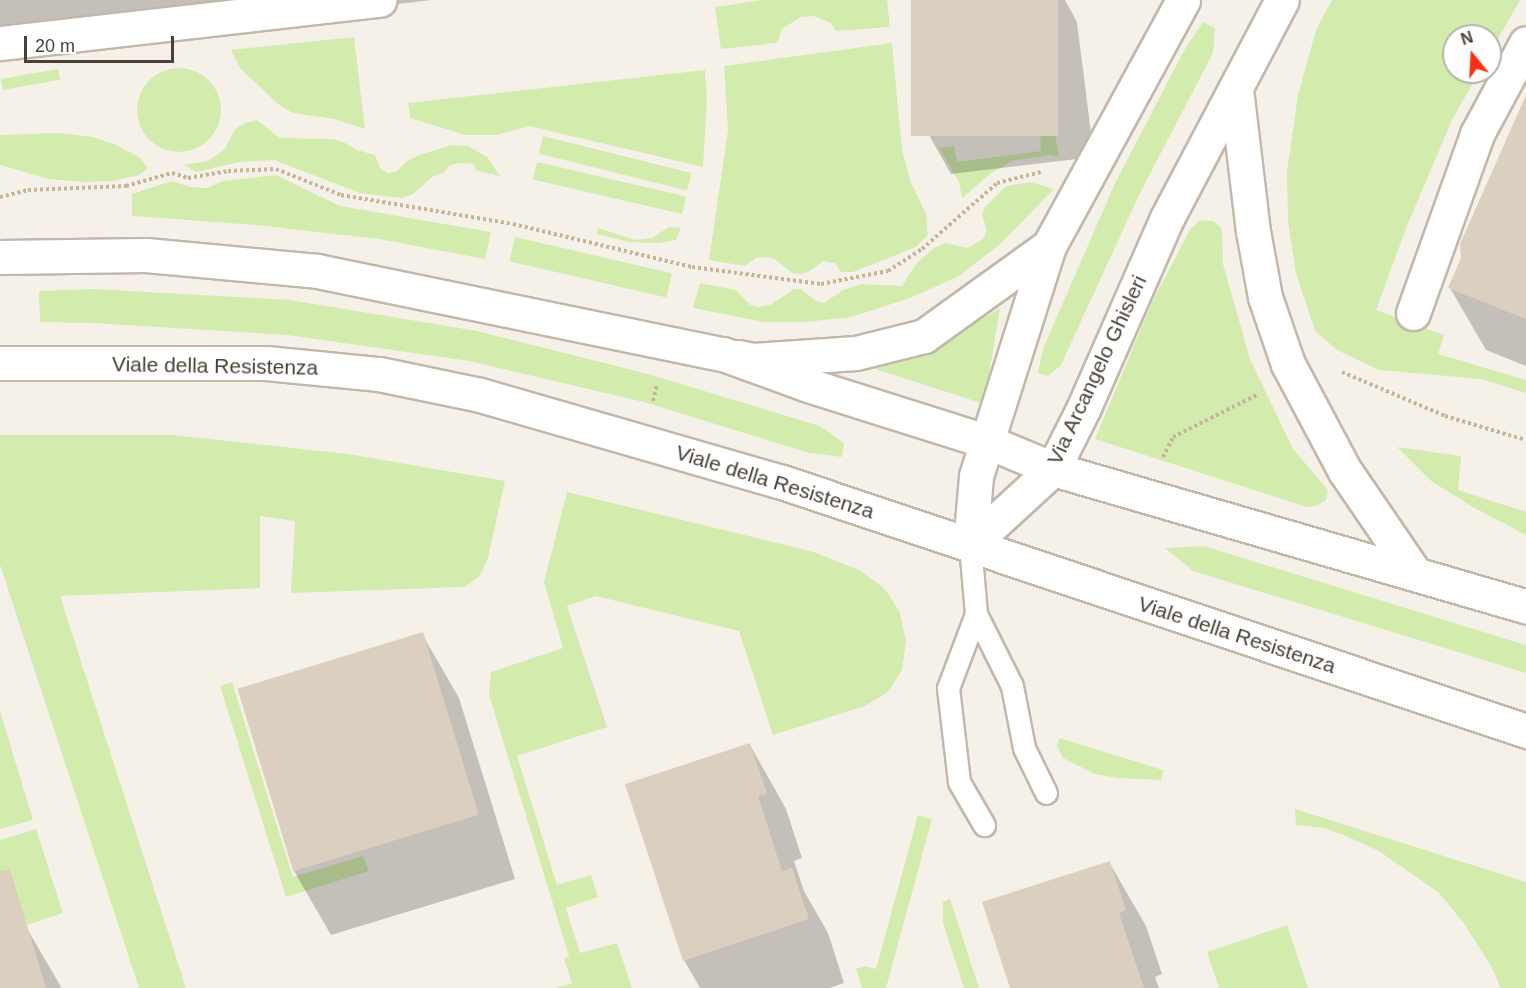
<!DOCTYPE html>
<style>
body{margin:0}
#map{position:relative;width:1526px;height:988px;overflow:hidden;background:#f5f1e8;font-family:Arial,sans-serif}
div>[style]{position:absolute}
.green>*{inset:0;background:#d3ecae;transform-origin:0 0}
.round{border-radius:50%}
.shadow>*{inset:0;background:#0003}
.building>*{inset:0;background:#dbcfbf;transform-origin:0 0}
.path>*{height:4px;margin-top:-2px;transform-origin:0;background:repeating-linear-gradient(90deg,#c4b49a 0 3px,transparent 0 6px)}
.roads{filter:drop-shadow(2px 0 #c2b8aa) drop-shadow(-2px 0 #c2b8aa) drop-shadow(0 2px #c2b8aa) drop-shadow(0 -2px #c2b8aa)}
.service>*{height:21px;margin:-10.5px;padding:0 10.5px;transform-origin:10.5px;border-radius:10.5px;background:#fff}
.minor>*{height:33px;margin:-16.5px;padding:0 16.5px;transform-origin:16.5px;border-radius:16.5px;background:#fff}
.tertiary>*{height:33px;margin:-16.5px;padding:0 16.5px;transform-origin:16.5px;border-radius:16.5px;background:#fff}
span{translate:-50% -50%;white-space:nowrap;text-align:center;line-height:1.15;-webkit-text-stroke:5px #fff;paint-order:stroke}
.street-label{font-size:21px;color:#494136}
.north{position:absolute;left:1442px;top:24px;width:60px;height:60px;box-sizing:border-box;background:#fff;border:2px solid #b6b3af;border-radius:50%;rotate:342deg;font-size:16px;font-weight:700;line-height:24px;text-align:center;color:#494136}
.north::after{content:'';display:block;margin:auto;width:21px;height:27px;background:#ff2f15;clip-path:polygon(50% 0,100% 100%,50% 72%,0 100%)}
.scale{position:absolute;left:24px;top:36px;width:150px;height:27px;box-sizing:border-box;border:3px solid #494136;border-top:0;padding-left:8px;font-size:18px;line-height:21px;white-space:nowrap;color:#494136;-webkit-text-stroke:4px #fff;paint-order:stroke}
</style>
<div id="map">
<div class="green">
<i style="clip-path:polygon(762px 0,887px 0,890px 27px,836px 31px,831px 23px,814px 16px,801px 17px,782px 29px,777px 43px,721px 49px,715px 7px)"></i>
<i style="clip-path:polygon(1332px 0,1520px 0,1490px 53px,1490px 36px,1454px 36px,1454px 72px,1479px 72px,1452px 120px,1407px 226px,1376px 310px,1444px 335px,1438px 354px,1526px 380px,1526px 393px,1481px 379px,1379px 370px,1337px 350px,1315px 331px,1296px 274px,1288px 221px,1287px 171px,1298px 95px,1316px 30px)"></i>
<i style="clip-path:polygon(1203px 22px,1215px 28px,1213px 53px,1139px 195px,1061px 365px,1048px 376px,1038px 373px,1043px 349px,1115px 183px,1186px 47px)"></i>
<i style="clip-path:polygon(354px 37px,365px 129px,334px 119px,293px 113px,278px 104px,239px 67px,231px 50px)"></i>
<i style="clip-path:polygon(892px 43px,902px 150px,910px 180px,926px 214px,928px 235px,916px 247px,853px 272px,841px 272px,835px 263px,824px 261px,808px 272px,801px 274px,792px 273px,775px 259px,766px 257px,756px 258px,745px 266px,709px 260px,728px 130px,724px 66px)"></i>
<i class="round" style="left:137px;top:68px;width:84px;height:84px"></i>
<i style="left:58px;top:69px;width:11px;height:58px;rotate:80deg"></i>
<i style="clip-path:polygon(705px 70px,707px 101px,703px 167px,529px 126px,496px 135px,465px 135px,410px 118px,408px 103px)"></i>
<i style="clip-path:polygon(257px 120px,280px 138px,333px 139px,345px 143px,357px 150px,375px 155px,380px 168px,387px 173px,396px 172px,407px 161px,419px 155px,452px 145px,468px 146px,487px 157px,500px 176px,477px 171px,473px 164px,461px 163px,450px 165px,443px 173px,432px 177px,413px 194px,401px 198px,360px 193px,274px 160px,240px 162px,196px 172px,184px 165px,208px 161px,225px 149px,235px 129px,245px 123px)"></i>
<i style="clip-path:polygon(58px 133px,93px 137px,116px 145px,139px 157px,148px 168px,139px 175px,114px 181px,82px 182px,49px 179px,0 165px,0 135px)"></i>
<i style="clip-path:polygon(1055px 133px,1059px 157px,1049px 155px,1012px 161px,990px 174px,962px 198px,959px 182px,939px 148px,954px 146px,957px 162px,1041px 151px,1040px 135px)"></i>
<i style="left:543px;top:136px;width:153px;height:18px;rotate:14deg"></i>
<i style="left:537px;top:162px;width:153px;height:18px;rotate:13deg"></i>
<i style="clip-path:polygon(276px 175px,340px 206px,491px 232px,485px 259px,379px 239px,256px 225px,132px 216px,132px 194px,172px 181px,190px 187px,207px 188px,223px 181px)"></i>
<i style="clip-path:polygon(1031px 182px,1054px 189px,1000px 244px,959px 276px,910px 298px,851px 317px,805px 322px,764px 322px,693px 308px,700px 283px,736px 290px,750px 305px,759px 307px,770px 305px,794px 289px,801px 289px,816px 301px,824px 303px,843px 290px,861px 284px,902px 286px,916px 264px,934px 248px,946px 243px,967px 248px,983px 239px,987px 230px,982px 215px,984px 208px,1006px 186px)"></i>
<i style="clip-path:polygon(1201px 220px,1214px 221px,1222px 229px,1223px 264px,1250px 359px,1293px 449px,1328px 490px,1326px 500px,1318px 505px,1307px 507px,1095px 439px,1153px 300px,1191px 228px)"></i>
<i style="clip-path:polygon(669px 227px,681px 228px,676px 240px,658px 243px,630px 242px,597px 234px,598px 228px,636px 240px,652px 238px)"></i>
<i style="left:515px;top:237px;width:161px;height:25px;rotate:13deg"></i>
<i style="clip-path:polygon(93px 289px,290px 300px,477px 331px,648px 374px,820px 426px,844px 443px,842px 457px,809px 453px,644px 402px,469px 361px,287px 335px,93px 323px,40px 322px,39px 291px)"></i>
<i style="clip-path:polygon(1000px 308px,984px 404px,869px 367px,937px 347px)"></i>
<i style="clip-path:polygon(0 435px,172px 435px,348px 454px,505px 481px,488px 558px,480px 576px,464px 587px,291px 593px,295px 521px,260px 516px,260px 588px,60px 596px,186px 988px,139px 988px,0 565px)"></i>
<i style="clip-path:polygon(1397px 447px,1461px 456px,1458px 490px,1526px 512px,1526px 535px,1471px 506px,1431px 481px)"></i>
<i style="clip-path:polygon(567px 492px,814px 552px,861px 571px,884px 588px,900px 612px,906px 641px,902px 670px,888px 692px,865px 706px,773px 735px,739px 631px,596px 596px,567px 606px,607px 727px,517px 756px,557px 885px,591px 875px,598px 897px,566px 908px,580px 953px,617px 943px,632px 988px,556px 988px,572px 983px,564px 959px,569px 956px,489px 695px,491px 672px,563px 648px,544px 582px)"></i>
<i style="clip-path:polygon(1204px 546px,1526px 645px,1526px 673px,1193px 571px,1165px 548px)"></i>
<i style="clip-path:polygon(232px 682px,293px 877px,363px 856px,369px 871px,286px 897px,220px 686px)"></i>
<i style="clip-path:polygon(0 711px,33px 820px,0 829px)"></i>
<i style="clip-path:polygon(1059px 738px,1163px 770px,1161px 780px,1117px 778px,1095px 774px,1063px 758px,1057px 746px)"></i>
<i style="clip-path:polygon(1295px 809px,1526px 882px,1526px 988px,1501px 988px,1491px 966px,1463px 922px,1439px 893px,1379px 851px,1346px 836px,1324px 828px,1296px 825px)"></i>
<i style="clip-path:polygon(918px 815px,932px 819px,886px 988px,862px 988px,856px 969px,865px 966px,876px 969px)"></i>
<i style="clip-path:polygon(36px 829px,63px 913px,0 934px,0 840px)"></i>
<i style="clip-path:polygon(950px 899px,979px 988px,964px 988px,943px 923px,943px 902px)"></i>
<i style="clip-path:polygon(1287px 925px,1308px 988px,1219px 988px,1207px 952px)"></i>
</div>
<div class="shadow">
<i style="clip-path:polygon(0 0,431px 0,220px 26px,0 45px)"></i>
<i style="clip-path:polygon(912px 0,1065px 0,1077px 22px,1094px 157px,951px 174px,929px 135px)"></i>
<i style="clip-path:polygon(1526px 105px,1526px 366px,1486px 350px,1450px 288px)"></i>
<i style="clip-path:polygon(422px 634px,459px 698px,515px 879px,331px 935px,294px 871px,238px 689px)"></i>
<i style="clip-path:polygon(750px 745px,786px 809px,802px 858px,794px 861px,804px 891px,828px 933px,844px 983px,830px 988px,700px 988px,684px 960px)"></i>
<i style="clip-path:polygon(1109px 862px,1146px 926px,1162px 974px,1155px 977px,1159px 988px,1013px 988px)"></i>
<i style="clip-path:polygon(26px 927px,60px 985px,61px 988px,0 988px,0 935px)"></i>
</div>
<div class="building">
<i style="left:911px;top:0;width:147px;height:136px"></i>
<i style="clip-path:polygon(1526px 95px,1526px 319px,1448px 288px,1461px 258px,1460px 244px)"></i>
<i style="left:423px;top:632px;width:191px;height:194px;rotate:73deg"></i>
<i style="clip-path:polygon(750px 743px,767px 794px,758px 796px,782px 871px,792px 868px,809px 919px,683px 961px,625px 784px)"></i>
<i style="clip-path:polygon(1110px 861px,1126px 910px,1119px 913px,1144px 988px,1010px 988px,982px 902px)"></i>
<i style="clip-path:polygon(10px 869px,46px 988px,0 988px,0 871px)"></i>
</div>
<div class="path">
<i style="left:0;top:197px;width:29px;rotate:-14deg"></i>
<i style="left:28px;top:190px;width:98px;rotate:-2.3deg"></i>
<i style="left:126px;top:186px;width:48px;rotate:-15.8deg"></i>
<i style="left:172px;top:173px;width:17px;rotate:17deg"></i>
<i style="left:188px;top:178px;width:41px;rotate:-9.9deg"></i>
<i style="left:228px;top:171px;width:48px;rotate:-2.4deg"></i>
<i style="left:276px;top:169px;width:70px;rotate:21.8deg"></i>
<i style="left:341px;top:195px;width:174px;rotate:9.6deg"></i>
<i style="left:513px;top:224px;width:184px;rotate:13.5deg"></i>
<i style="left:692px;top:267px;width:130px;rotate:7.5deg"></i>
<i style="left:821px;top:284px;width:68px;rotate:-11deg"></i>
<i style="left:888px;top:271px;width:40px;rotate:-32.9deg"></i>
<i style="left:922px;top:249px;width:100px;rotate:-41.3deg"></i>
<i style="left:997px;top:183px;width:45px;rotate:-14deg"></i>
<i style="left:1342px;top:372px;width:112px;rotate:23.1deg"></i>
<i style="left:1445px;top:416px;width:84px;rotate:16.5deg"></i>
<i style="left:653px;top:401px;width:16px;rotate:-76deg"></i>
<i style="left:1163px;top:457px;width:22px;rotate:-63deg"></i>
<i style="left:1173px;top:437px;width:94px;rotate:-26.6deg"></i>
</div>
<div class="roads">
<div class="service">
<i style="left:970px;top:545px;width:69px;rotate:85deg"></i>
<i style="left:976px;top:614px;width:80px;rotate:63.4deg"></i>
<i style="left:1012px;top:686px;width:63px;rotate:79deg"></i>
<i style="left:1024px;top:748px;width:50px;rotate:63.9deg"></i>
<i style="left:976px;top:614px;width:79px;rotate:110.7deg"></i>
<i style="left:948px;top:688px;width:95px;rotate:83.3deg"></i>
<i style="left:959px;top:782px;width:50px;rotate:59.8deg"></i>
</div>
<div class="minor">
<i style="left:0;top:43px;width:382px;rotate:-6.5deg"></i>
<i style="left:1236px;top:89px;width:143px;rotate:83.2deg"></i>
<i style="left:1253px;top:231px;width:67px;rotate:79.7deg"></i>
<i style="left:1265px;top:297px;width:71px;rotate:71.1deg"></i>
<i style="left:1288px;top:364px;width:121px;rotate:62deg"></i>
<i style="left:1345px;top:471px;width:122px;rotate:55.7deg"></i>
<i style="left:1413px;top:313px;width:190px;rotate:-70.3deg"></i>
<i style="left:1477px;top:134px;width:103px;rotate:-61.7deg"></i>
<i style="left:738px;top:357px;width:15px;rotate:11deg"></i>
<i style="left:753px;top:360px;width:103px;rotate:-3.9deg"></i>
<i style="left:856px;top:353px;width:70px;rotate:-14deg"></i>
<i style="left:924px;top:336px;width:154px;rotate:-35.8deg"></i>
<i style="left:970px;top:545px;width:113px;rotate:-42.5deg"></i>
<i style="left:1053px;top:469px;width:69px;rotate:-63.4deg"></i>
<i style="left:1084px;top:407px;width:206px;rotate:-66.3deg"></i>
<i style="left:1167px;top:218px;width:246px;rotate:-62.2deg"></i>
<i style="left:970px;top:545px;width:69px;rotate:-85deg"></i>
<i style="left:976px;top:476px;width:241px;rotate:-72.4deg"></i>
<i style="left:1049px;top:246px;width:280px;rotate:-61.4deg"></i>
</div>
<div class="tertiary">
<i style="left:0;top:257px;width:146px;rotate:-0.8deg"></i>
<i style="left:146px;top:255px;width:172px;rotate:5.3deg"></i>
<i style="left:317px;top:271px;width:414px;rotate:11.6deg"></i>
<i style="left:723px;top:354px;width:90px;rotate:20deg"></i>
<i style="left:808px;top:385px;width:187px;rotate:17.5deg"></i>
<i style="left:986px;top:441px;width:73px;rotate:22.7deg"></i>
<i style="left:1053px;top:469px;width:492px;rotate:16.2deg"></i>
<i style="left:0;top:363px;width:266px"></i>
<i style="left:266px;top:363px;width:114px;rotate:5.6deg"></i>
<i style="left:379px;top:374px;width:103px;rotate:11.7deg"></i>
<i style="left:480px;top:395px;width:314px;rotate:16.1deg"></i>
<i style="left:782px;top:482px;width:785px;rotate:18.5deg"></i>
</div>
</div>
<div class="street-label">
<span style="left:215px;top:366px;rotate:1deg">Viale della Resistenza</span>
<span style="left:1097px;top:370px;rotate:-65deg">Via Arcangelo Ghisleri</span>
<span style="left:775px;top:482px;rotate:17deg">Viale della Resistenza</span>
<span style="left:1237px;top:635px;rotate:18deg">Viale della Resistenza</span>
</div>
<div class="north">N</div>
<div class="scale">20 m</div>
</div>
